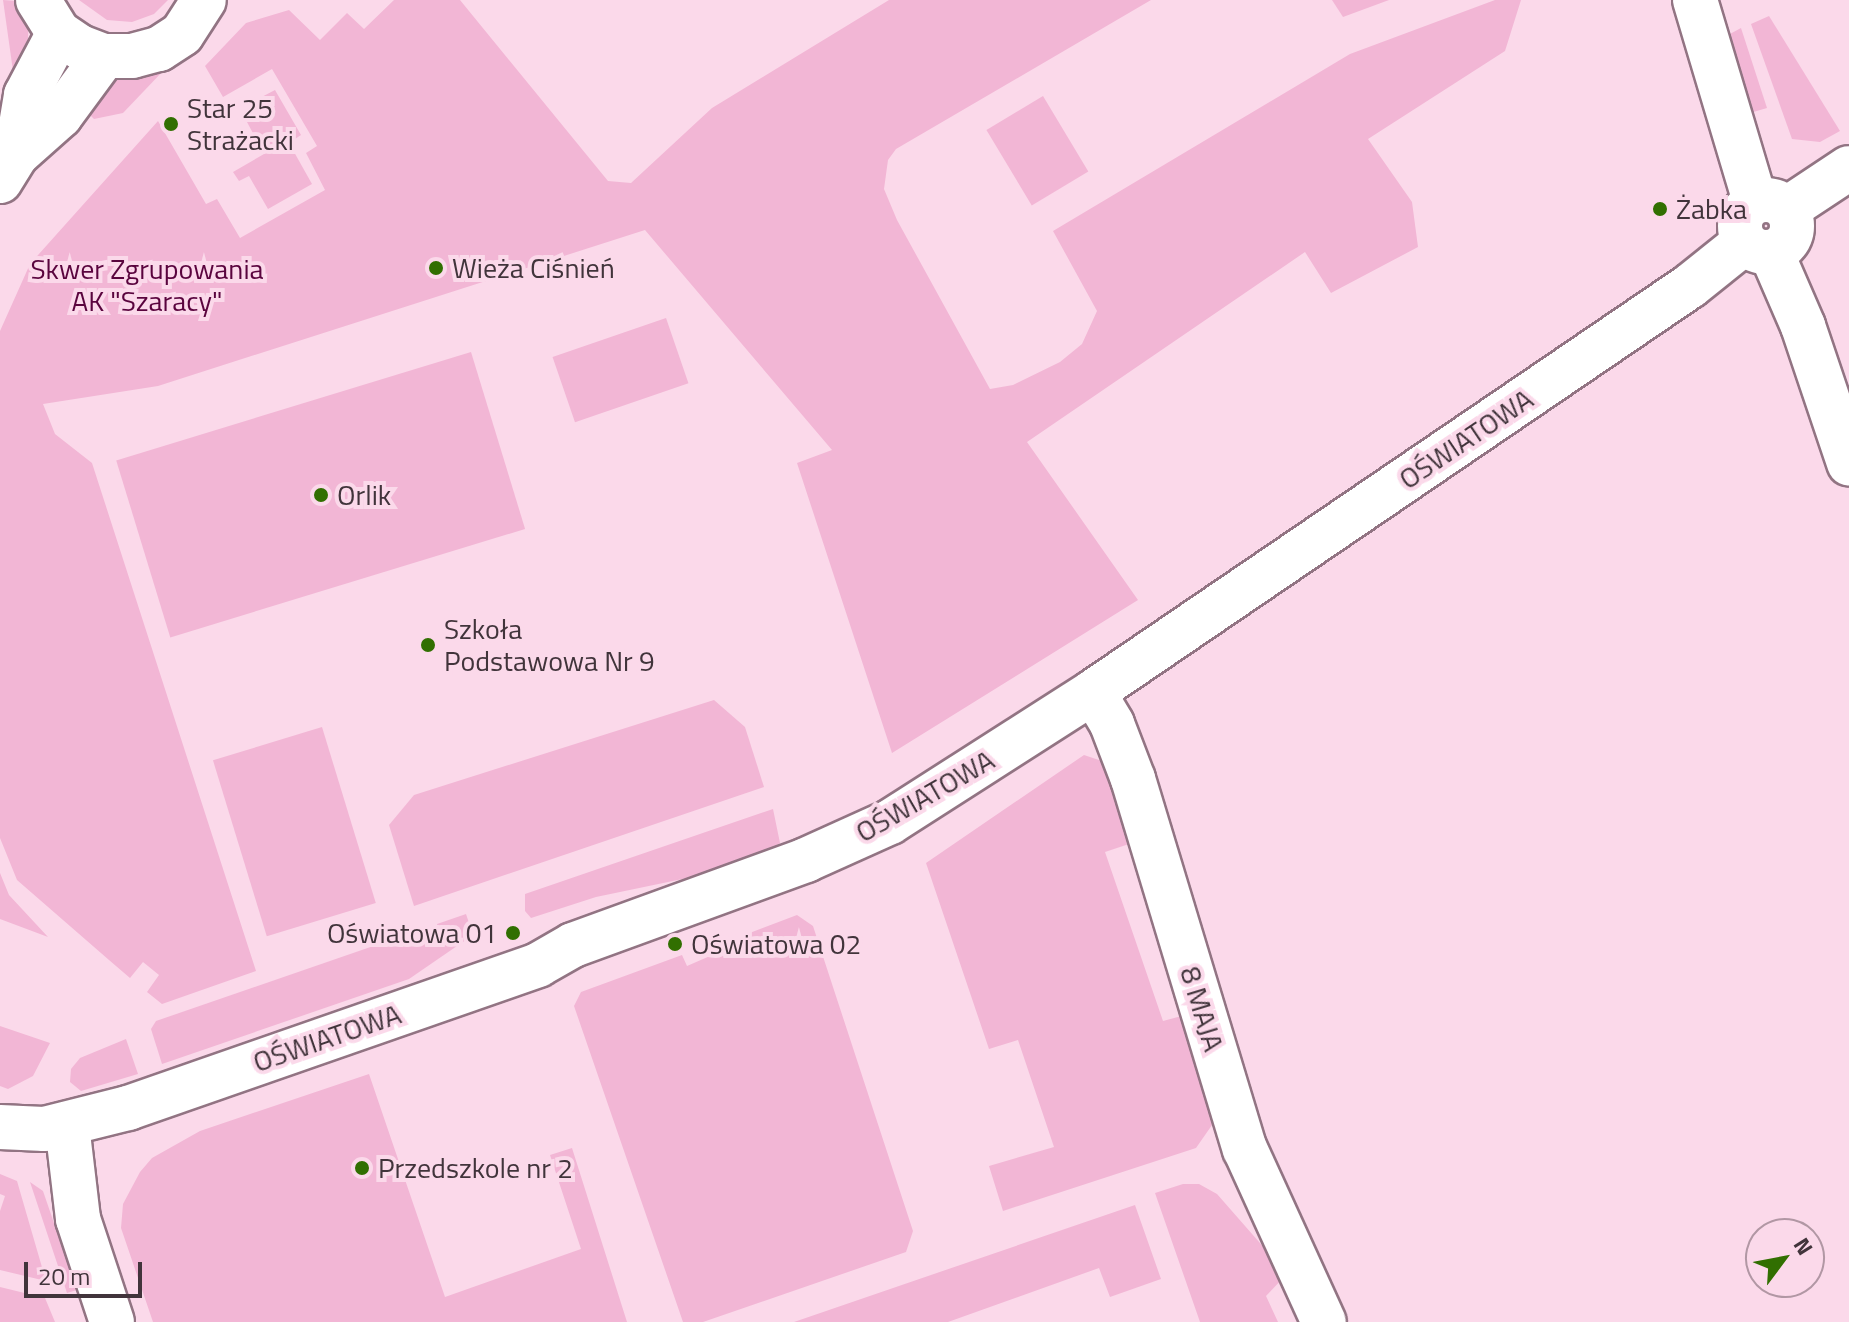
<!DOCTYPE html>
<meta charset="utf-8">
<style>
body{margin:0}
#map{position:relative;width:1849px;height:1322px;overflow:hidden;background:#fbd9ea;font-family:"Titillium Web",sans-serif}
div>[style]{position:absolute}
.green>*{inset:0;background:#f2b6d5;transform-origin:0 0}
.roads{filter:drop-shadow(2px 0 #927483) drop-shadow(-2px 0 #927483) drop-shadow(0 2px #927483) drop-shadow(0 -2px #927483)}
.minor>*{height:44px;margin:-22px;padding:0 22px;transform-origin:22px;border-radius:22px;background:#fff}
.minor>.ring{margin:-22px;padding:0;box-sizing:content-box;background:none;border:44px solid #fff;border-radius:50%}
.dots>*{width:22px;height:22px;translate:-50% -50%;box-sizing:border-box;border:4px solid #fbd9ea;border-radius:50%}
span{translate:-50% -50%;white-space:nowrap;text-align:center;line-height:1.15;-webkit-text-stroke:8px #fbd9ea;paint-order:stroke}
.poi-label{font-size:28px;color:#41343b}
.left{translate:0 -50%;text-align:left}
.right{translate:-100% -50%;text-align:right}
.park-label{font-size:28px;color:#5a043e}
.street-label{font-size:28px;color:#41343b}
.north{position:absolute;left:1745px;top:1218px;width:80px;height:80px;box-sizing:border-box;background:#fbd9ea;border:2px solid #b197a4;border-radius:50%;rotate:58deg;font-size:22px;font-weight:700;line-height:32px;text-align:center;color:#41343b}
.north::after{content:'';display:block;margin:auto;width:28px;height:36px;background:#316f01;clip-path:polygon(50% 0,100% 100%,50% 72%,0 100%)}
.scale{position:absolute;left:24px;top:1262px;width:118px;height:36px;box-sizing:border-box;border:4px solid #41343b;border-top:0;padding-left:10px;font-size:24px;line-height:28px;white-space:nowrap;color:#41343b;-webkit-text-stroke:6px #fbd9ea;paint-order:stroke}
</style>
<div id="map">
<div class="green">
<i style="clip-path:polygon(3px 0,29px 2px,28px 39px,14px 78px)"></i>
<i style="clip-path:polygon(79px 0,168px 0,154px 14px,132px 22px,107px 20px)"></i>
<i style="clip-path:polygon(394px 0,460px 0,608px 181px,631px 183px,712px 108px,889px 0,1151px 0,896px 149px,888px 160px,884px 189px,897px 220px,990px 389px,1013px 385px,1060px 362px,1082px 344px,1097px 311px,1053px 231px,1350px 54px,1495px 0,1521px 0,1505px 51px,1368px 139px,1412px 202px,1418px 247px,1331px 293px,1305px 252px,1027px 442px,1138px 600px,892px 753px,797px 463px,832px 450px,645px 230px,158px 386px,43px 404px,55px 434px,92px 463px,256px 971px,162px 1004px,147px 992px,159px 975px,143px 962px,130px 978px,109px 960px,17px 880px,0 838px,0 331px,30px 264px,158px 121px,206px 204px,217px 199px,240px 238px,325px 190px,306px 153px,317px 146px,272px 69px,223px 97px,205px 66px,246px 23px,289px 10px,320px 40px,347px 13px,364px 29px)"></i>
<i style="clip-path:polygon(1332px 0,1389px 0,1343px 17px)"></i>
<i style="clip-path:polygon(1769px 16px,1840px 131px,1820px 142px,1792px 139px,1751px 24px)"></i>
<i style="clip-path:polygon(1741px 28px,1767px 108px,1750px 113px,1728px 35px)"></i>
<i style="clip-path:polygon(184px 49px,123px 113px,94px 119px,83px 108px,113px 78px)"></i>
<i style="clip-path:polygon(275px 90px,301px 135px,289px 143px,312px 184px,268px 209px,249px 176px,239px 181px,233px 172px,264px 154px,247px 122px,261px 113px,254px 101px)"></i>
<i style="left:1043px;top:96px;width:88px;height:66px;rotate:59deg"></i>
<i style="left:666px;top:318px;width:69px;height:120px;rotate:71deg"></i>
<i style="left:471px;top:352px;width:185px;height:371px;rotate:73deg"></i>
<i style="clip-path:polygon(714px 700px,745px 727px,764px 787px,414px 906px,389px 825px,414px 795px)"></i>
<i style="left:322px;top:727px;width:184px;height:114px;rotate:73deg"></i>
<i style="clip-path:polygon(1084px 755px,1105px 762px,1132px 843px,1105px 852px,1163px 1021px,1189px 1014px,1219px 1115px,1196px 1148px,1003px 1211px,989px 1166px,1054px 1147px,1018px 1040px,989px 1049px,926px 863px)"></i>
<i style="clip-path:polygon(773px 809px,780px 843px,768px 853px,716px 872px,596px 897px,531px 918px,525px 911px,525px 894px)"></i>
<i style="clip-path:polygon(0 873px,9px 895px,48px 937px,0 919px)"></i>
<i style="clip-path:polygon(466px 914px,473px 935px,409px 979px,162px 1064px,151px 1029px,156px 1021px)"></i>
<i style="clip-path:polygon(797px 915px,813px 926px,913px 1231px,906px 1252px,703px 1322px,683px 1322px,574px 1006px,581px 992px,682px 955px,687px 966px,710px 956px,705px 950px)"></i>
<i style="clip-path:polygon(0 1026px,50px 1043px,33px 1076px,8px 1089px,0 1086px)"></i>
<i style="clip-path:polygon(126px 1039px,138px 1074px,81px 1091px,70px 1082px,71px 1069px,80px 1058px)"></i>
<i style="clip-path:polygon(369px 1074px,445px 1297px,581px 1249px,550px 1155px,572px 1148px,627px 1322px,153px 1322px,121px 1228px,123px 1204px,140px 1172px,152px 1158px,200px 1131px)"></i>
<i style="clip-path:polygon(0 1174px,17px 1181px,46px 1281px,0 1270px,0 1211px,5px 1196px,0 1194px)"></i>
<i style="clip-path:polygon(30px 1182px,43px 1191px,77px 1290px,67px 1293px)"></i>
<i style="clip-path:polygon(1183px 1184px,1199px 1184px,1217px 1194px,1287px 1274px,1266px 1296px,1278px 1322px,1200px 1322px,1155px 1193px)"></i>
<i style="clip-path:polygon(1135px 1205px,1161px 1279px,1110px 1297px,1099px 1268px,948px 1322px,794px 1322px)"></i>
<i style="clip-path:polygon(0 1287px,45px 1298px,55px 1322px,0 1322px)"></i>
</div>
<div class="roads">
<div class="minor">
<i style="left:38px;top:0;width:39px;rotate:58deg"></i>
<i style="left:59px;top:33px;width:25px;rotate:34deg"></i>
<i style="left:80px;top:47px;width:26px;rotate:21deg"></i>
<i style="left:104px;top:56px;width:28px"></i>
<i style="left:132px;top:56px;width:28px;rotate:-15deg"></i>
<i style="left:159px;top:49px;width:27px;rotate:-33deg"></i>
<i style="left:182px;top:34px;width:40px;rotate:-57.1deg"></i>
<i style="left:1695px;top:0;width:210px;rotate:73.4deg"></i>
<i style="left:16px;top:155px;width:61px;rotate:-80.5deg"></i>
<i style="left:26px;top:95px;width:70px;rotate:-62deg"></i>
<i style="left:0;top:181px;width:31px;rotate:-58deg"></i>
<i style="left:16px;top:155px;width:59px;rotate:-41.6deg"></i>
<i style="left:60px;top:116px;width:74px;rotate:-53.7deg"></i>
<i class="ring" style="left:1740px;top:200px;width:8px;height:8px"></i>
<i style="left:1787px;top:209px;width:74px;rotate:-33.5deg"></i>
<i style="left:1771px;top:252px;width:81px;rotate:66.6deg"></i>
<i style="left:1803px;top:326px;width:145px;rotate:71.4deg"></i>
<i style="left:1093px;top:692px;width:37px;rotate:59deg"></i>
<i style="left:1112px;top:724px;width:59px;rotate:69.1deg"></i>
<i style="left:1133px;top:779px;width:387px;rotate:73.2deg"></i>
<i style="left:1245px;top:1149px;width:190px;rotate:65.5deg"></i>
<i style="left:67px;top:1125px;width:95px;rotate:83.3deg"></i>
<i style="left:78px;top:1219px;width:108px;rotate:71.7deg"></i>
<i style="left:0;top:1127px;width:44px;rotate:2.6deg"></i>
<i style="left:44px;top:1129px;width:87px;rotate:-14deg"></i>
<i style="left:128px;top:1108px;width:434px;rotate:-19.2deg"></i>
<i style="left:538px;top:965px;width:40px;rotate:-29.7deg"></i>
<i style="left:573px;top:945px;width:248px;rotate:-20deg"></i>
<i style="left:806px;top:860px;width:92px;rotate:-24.3deg"></i>
<i style="left:890px;top:822px;width:241px;rotate:-32.6deg"></i>
<i style="left:1093px;top:692px;width:722px;rotate:-34.22deg"></i>
<i style="left:1690px;top:286px;width:70px;rotate:-38.7deg"></i>
</div>
</div>
<div class="dots">
<i style="left:171px;top:124px;background:#316f01"></i>
<i style="left:1660px;top:209px;background:#316f01"></i>
<i style="left:436px;top:268px;background:#316f01"></i>
<i style="left:321px;top:495px;background:#316f01"></i>
<i style="left:428px;top:645px;background:#316f01"></i>
<i style="left:513px;top:933px;background:#316f01"></i>
<i style="left:675px;top:944px;background:#316f01"></i>
<i style="left:362px;top:1168px;background:#316f01"></i>
</div>
<div class="poi-label">
<span class="left" style="left:187px;top:124px">Star 25<br>Strażacki</span>
<span class="left" style="left:1676px;top:209px">Żabka</span>
<span class="left" style="left:452px;top:268px">Wieża Ciśnień</span>
<span class="left" style="left:337px;top:495px">Orlik</span>
<span class="left" style="left:444px;top:645px">Szkoła<br>Podstawowa Nr 9</span>
<span class="right" style="left:497px;top:933px">Oświatowa 01</span>
<span class="left" style="left:691px;top:944px">Oświatowa 02</span>
<span class="left" style="left:378px;top:1168px">Przedszkole nr 2</span>
</div>
<div class="park-label">
<span style="left:147px;top:285px">Skwer Zgrupowania<br>AK "Szaracy"</span>
</div>
<div class="street-label">
<span style="left:1466px;top:439px;rotate:-34deg">OŚWIATOWA</span>
<span style="left:925px;top:796px;rotate:-30deg">OŚWIATOWA</span>
<span style="left:1202px;top:1009px;rotate:73deg">8 MAJA</span>
<span style="left:327px;top:1038px;rotate:-19deg">OŚWIATOWA</span>
</div>
<div class="north">N</div>
<div class="scale">20 m</div>
</div>
